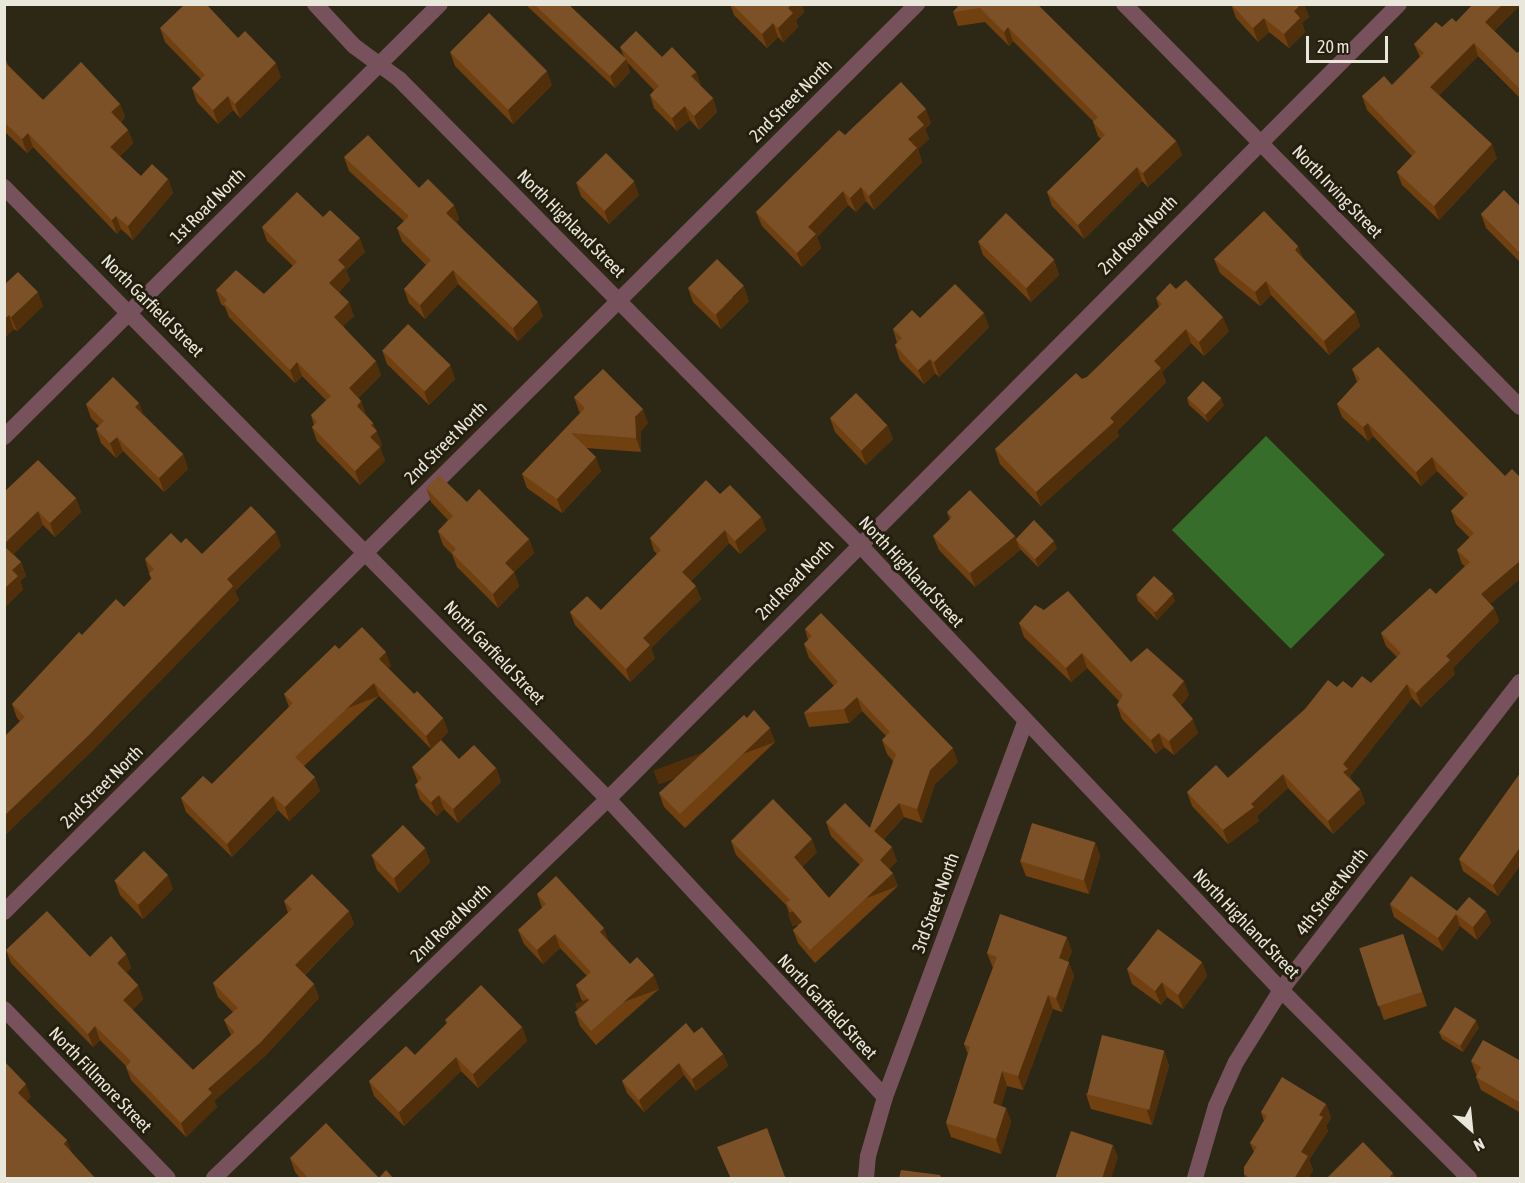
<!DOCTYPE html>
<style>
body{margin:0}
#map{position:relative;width:1525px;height:1183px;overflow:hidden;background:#2d2816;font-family:"Asap Condensed",sans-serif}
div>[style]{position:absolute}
.forest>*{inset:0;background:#366d2a;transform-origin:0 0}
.minor>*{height:16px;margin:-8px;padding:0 8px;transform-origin:8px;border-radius:8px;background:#77525d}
.wall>*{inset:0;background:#704011}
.shaded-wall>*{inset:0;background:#502f0a;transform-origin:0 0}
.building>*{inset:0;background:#7d5127;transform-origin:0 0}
span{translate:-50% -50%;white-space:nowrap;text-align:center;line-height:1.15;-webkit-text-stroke:6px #231e0d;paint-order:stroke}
.street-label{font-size:18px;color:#e9e6db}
.frame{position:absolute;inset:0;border:6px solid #e9e6db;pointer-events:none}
.north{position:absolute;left:1441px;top:1099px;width:60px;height:60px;-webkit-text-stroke:4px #231e0d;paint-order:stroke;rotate:153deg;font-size:16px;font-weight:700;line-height:24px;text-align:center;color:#e9e6db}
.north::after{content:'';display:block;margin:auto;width:21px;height:27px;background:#e9e6db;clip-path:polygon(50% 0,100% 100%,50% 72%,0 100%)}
.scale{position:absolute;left:1306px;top:36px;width:82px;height:27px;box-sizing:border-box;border:3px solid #e9e6db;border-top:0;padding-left:8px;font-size:18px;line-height:21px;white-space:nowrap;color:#e9e6db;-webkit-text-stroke:4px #231e0d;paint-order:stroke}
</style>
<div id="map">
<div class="forest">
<i style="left:1266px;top:436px;width:168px;height:133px;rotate:45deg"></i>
</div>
<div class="minor">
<i style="left:315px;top:4px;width:57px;rotate:47.1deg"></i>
<i style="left:354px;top:46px;width:56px;rotate:36.3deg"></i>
<i style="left:399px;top:79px;width:653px;rotate:45.31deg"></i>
<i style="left:858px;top:543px;width:615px;rotate:46.58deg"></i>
<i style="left:1281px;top:990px;width:266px;rotate:45deg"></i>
<i style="left:1124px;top:4px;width:565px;rotate:45.5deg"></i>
<i style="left:4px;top:187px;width:860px;rotate:45.38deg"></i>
<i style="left:608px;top:799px;width:407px;rotate:47.1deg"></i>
<i style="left:4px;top:437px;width:614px;rotate:-44.8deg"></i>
<i style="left:4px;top:912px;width:1288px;rotate:-44.84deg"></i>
<i style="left:4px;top:1009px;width:235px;rotate:45.9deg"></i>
<i style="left:214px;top:1178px;width:547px;rotate:-43.89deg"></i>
<i style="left:608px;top:799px;width:1121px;rotate:-45.14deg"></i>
<i style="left:866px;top:1178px;width:22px;rotate:-85deg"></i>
<i style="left:868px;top:1156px;width:61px;rotate:-73.9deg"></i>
<i style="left:885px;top:1097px;width:400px;rotate:-69.5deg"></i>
<i style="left:1195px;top:1178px;width:75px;rotate:-73.7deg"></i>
<i style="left:1216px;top:1106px;width:48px;rotate:-65.6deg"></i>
<i style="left:1236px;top:1062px;width:85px;rotate:-58deg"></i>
<i style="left:1281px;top:990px;width:390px;rotate:-52.2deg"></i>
</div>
<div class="wall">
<i style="clip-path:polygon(525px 4px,568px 4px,624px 57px,620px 47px,662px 57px,696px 72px,700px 86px,713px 98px,717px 112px,699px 130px,690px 120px,677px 131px,654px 108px,650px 95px,654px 90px,627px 62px,630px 72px,615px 88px)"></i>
<i style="clip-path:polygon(730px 4px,802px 4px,804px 12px,796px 20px,798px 27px,783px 42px,778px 37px,767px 48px,734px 15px)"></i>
<i style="clip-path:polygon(960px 4px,1037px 4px,1176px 141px,1182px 155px,1148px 187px,1142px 181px,1084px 239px,1052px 206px,1047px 192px,1101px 139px,1098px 136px,1093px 122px,1093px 121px,1013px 41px,1009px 46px,985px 22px,958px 26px,953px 12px)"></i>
<i style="clip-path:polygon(1231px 4px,1304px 4px,1309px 17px,1302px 23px,1305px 32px,1289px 48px,1269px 32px,1258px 42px,1236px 18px)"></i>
<i style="clip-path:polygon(1521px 4px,1494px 31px,1517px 53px,1521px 50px,1521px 99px,1478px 56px,1439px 95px,1497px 158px,1439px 220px,1402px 185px,1397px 172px,1412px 156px,1367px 110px,1362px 96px,1392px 85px,1420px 57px,1414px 44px,1442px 27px,1456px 22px)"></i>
<i style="clip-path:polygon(160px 28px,238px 38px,281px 77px,240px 118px,233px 110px,218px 124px,197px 102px,192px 88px,201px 79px,165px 42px)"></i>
<i style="clip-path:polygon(450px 52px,552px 85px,513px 124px,455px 66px)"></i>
<i style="clip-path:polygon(4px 55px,8px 65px,43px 100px,120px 104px,125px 117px,121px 122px,128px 130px,133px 143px,119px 157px,141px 176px,168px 179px,173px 193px,133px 240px,121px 229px,117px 234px,33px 147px,27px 153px,4px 131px)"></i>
<i style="clip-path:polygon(931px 123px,925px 129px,929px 139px,918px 149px,922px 162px,874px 210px,866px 201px,856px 212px,848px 205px,817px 237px,821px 248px,802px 267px,762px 226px,756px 212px,845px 135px)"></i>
<i style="clip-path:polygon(344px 157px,419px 188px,454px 205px,459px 219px,456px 222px,543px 316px,518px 341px,458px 284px,425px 319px,409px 303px,404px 289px,426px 265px,402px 241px,397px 228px,404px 221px,349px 171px)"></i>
<i style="clip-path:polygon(576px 182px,639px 195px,609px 224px,581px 196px)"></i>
<i style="clip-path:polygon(1521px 207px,1521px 263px,1486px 228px,1481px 214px)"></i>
<i style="clip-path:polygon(323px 217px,365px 252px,346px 270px,350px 280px,339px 292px,354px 316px,343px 326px,381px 375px,358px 398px,361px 401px,366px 415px,373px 423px,382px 445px,380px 447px,385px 461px,360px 485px,317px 441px,312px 427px,314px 425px,311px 415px,326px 400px,302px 376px,295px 383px,229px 317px,225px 307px,221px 304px,216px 290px,264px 294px,293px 266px,267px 241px,262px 227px)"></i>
<i style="clip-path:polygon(978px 241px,1054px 260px,1059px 275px,1031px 302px,983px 255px)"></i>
<i style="clip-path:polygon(1298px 246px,1303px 259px,1355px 312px,1360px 326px,1329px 355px,1271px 295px,1260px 306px,1220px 273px,1214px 259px)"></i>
<i style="clip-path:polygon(4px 285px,43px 306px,17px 331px,14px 329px,4px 338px)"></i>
<i style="clip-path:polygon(688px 288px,749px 301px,721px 329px,693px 302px)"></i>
<i style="clip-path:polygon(1176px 289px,1229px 331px,1204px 356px,1191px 343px,1162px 372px,1166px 382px,1117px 431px,1119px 436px,1041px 506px,1000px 464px,995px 449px,1082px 379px,1087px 377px,1159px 307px,1156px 298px)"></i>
<i style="clip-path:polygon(989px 327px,939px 377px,935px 373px,924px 384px,900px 360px,895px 345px,897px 343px,893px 329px)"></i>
<i style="clip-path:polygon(382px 350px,450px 365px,455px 379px,429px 405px,387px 364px)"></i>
<i style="clip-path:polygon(1352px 369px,1505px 476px,1521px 478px,1521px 578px,1490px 604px,1494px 608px,1499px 621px,1453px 668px,1455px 674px,1421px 707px,1412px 698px,1350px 776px,1353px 782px,1360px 789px,1365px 803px,1333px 834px,1288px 788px,1257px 816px,1259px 821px,1228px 844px,1192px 806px,1187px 792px,1228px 778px,1337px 687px,1352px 688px,1371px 683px,1397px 657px,1386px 646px,1381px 633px,1436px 594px,1465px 566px,1462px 564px,1457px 550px,1470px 538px,1456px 524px,1451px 511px,1464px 498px,1437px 471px,1421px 486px,1373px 436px,1368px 441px,1342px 417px,1337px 404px,1357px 382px)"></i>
<i style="clip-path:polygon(574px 397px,648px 423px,641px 431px,641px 452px,586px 448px,601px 471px,562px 513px,527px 488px,522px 474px,580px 413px,579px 411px)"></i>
<i style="clip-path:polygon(1187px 398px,1224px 405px,1208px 422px,1189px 405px)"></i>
<i style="clip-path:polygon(139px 403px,143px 414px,183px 454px,188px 469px,164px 492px,123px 451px,116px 458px,101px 443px,96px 429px,99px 426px,91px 418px,86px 404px)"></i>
<i style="clip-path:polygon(830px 418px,887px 425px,893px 439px,866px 465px,835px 432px)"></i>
<i style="clip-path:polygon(426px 488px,467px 502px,529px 539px,534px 553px,514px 572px,519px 586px,498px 608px,457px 567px,452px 554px,443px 545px,438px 531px,448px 520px,431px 502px)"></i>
<i style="clip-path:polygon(4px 492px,76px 498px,81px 512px,55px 537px,43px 525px,13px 554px,21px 562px,26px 576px,20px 581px,23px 589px,6px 606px,4px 604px)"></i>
<i style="clip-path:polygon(720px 494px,761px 517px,766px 530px,740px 554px,729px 543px,691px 581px,701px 599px,651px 648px,655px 658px,630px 682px,575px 625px,570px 612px,601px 610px,657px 554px,654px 551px,650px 538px)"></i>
<i style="clip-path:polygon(947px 512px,1015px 536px,1016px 539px,1057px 548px,1038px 567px,1019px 548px,1020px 550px,975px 587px,939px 550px,933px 536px,950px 520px)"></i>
<i style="clip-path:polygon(181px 543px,202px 554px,281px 546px,235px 591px,239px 600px,93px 750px,4px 836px,4px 737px,20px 721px,17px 718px,12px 704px,82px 635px,124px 607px,151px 579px,145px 559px)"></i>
<i style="clip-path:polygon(1136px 594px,1175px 601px,1157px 620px,1138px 601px)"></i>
<i style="clip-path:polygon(1019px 623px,1131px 662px,1189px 695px,1181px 705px,1198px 733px,1174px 755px,1164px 747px,1156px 754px,1122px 719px,1117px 705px,1119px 701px,1087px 668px,1071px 682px,1024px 637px)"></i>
<i style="clip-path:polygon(805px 629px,958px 762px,935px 784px,922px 823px,904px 817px,884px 839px,897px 861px,889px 869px,898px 886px,815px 963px,798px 943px,793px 930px,798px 926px,791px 917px,786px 905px,736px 855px,731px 841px,817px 852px,802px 867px,829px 898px,860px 865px,831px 836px,826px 822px,870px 828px,893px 761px,887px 754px,882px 740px,886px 736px,862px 711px,849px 723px,809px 727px,804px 713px,834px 686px,809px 658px,804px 644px,808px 640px)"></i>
<i style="clip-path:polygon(339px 649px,391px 666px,388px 668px,414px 694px,443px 718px,448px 732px,431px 749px,379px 696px,304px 766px,320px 791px,289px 821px,278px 810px,232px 857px,186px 812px,181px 798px,212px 784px,289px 707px,284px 694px)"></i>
<i style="clip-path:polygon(747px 718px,775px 742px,685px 828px,664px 807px,659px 793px)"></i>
<i style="clip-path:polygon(459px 759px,496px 768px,501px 782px,458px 823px,444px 809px,437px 816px,420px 799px,415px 785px,418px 782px,412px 767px)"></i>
<i style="clip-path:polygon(1521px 772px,1521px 864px,1498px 896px,1463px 871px,1459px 859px)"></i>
<i style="clip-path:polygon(1095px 842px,1100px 856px,1089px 894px,1026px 876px,1020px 861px)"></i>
<i style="clip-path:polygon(425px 848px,430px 862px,399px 893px,377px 870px,372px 856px)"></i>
<i style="clip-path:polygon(115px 881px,173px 889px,143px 919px,120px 895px)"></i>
<i style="clip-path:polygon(537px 894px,609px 942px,630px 964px,659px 989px,596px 1045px,580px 1026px,575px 1012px,585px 1004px,581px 999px,576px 985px,587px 976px,560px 948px,543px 964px,524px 944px,518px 930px,542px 908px)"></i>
<i style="clip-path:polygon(284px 901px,349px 911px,354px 924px,305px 975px,314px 984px,319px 998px,265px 1056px,214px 1101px,217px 1107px,186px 1137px,131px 1080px,126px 1067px,126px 1066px,100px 1040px,93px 1047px,11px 963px,6px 950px,90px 957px,126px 954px,131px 968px,126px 972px,138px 985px,143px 999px,132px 1010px,193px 1070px,231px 1035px,224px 1020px,233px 1012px,218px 997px,213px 983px,288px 913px)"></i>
<i style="clip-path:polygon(1390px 904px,1457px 911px,1486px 911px,1491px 923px,1477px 940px,1460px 926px,1443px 951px,1394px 917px)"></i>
<i style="clip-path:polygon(1403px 934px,1427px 1006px,1384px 1020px,1379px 1006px)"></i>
<i style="clip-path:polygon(1072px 951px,1068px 961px,1074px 976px,1062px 1012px,1053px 1009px,1023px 1090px,1007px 1086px,1001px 1106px,1006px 1108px,1011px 1122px,1001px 1154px,951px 1137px,946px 1123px,968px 1054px,964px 1044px,993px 968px,987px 953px)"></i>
<i style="clip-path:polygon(1202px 962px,1207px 976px,1183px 1009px,1167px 997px,1161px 1005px,1132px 984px,1127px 969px)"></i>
<i style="clip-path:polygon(445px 1020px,522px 1027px,527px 1041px,478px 1088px,461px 1071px,404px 1126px,374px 1096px,369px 1081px,415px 1055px,447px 1024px)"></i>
<i style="clip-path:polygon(1479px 1027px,1463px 1052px,1442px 1039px,1439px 1032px)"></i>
<i style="clip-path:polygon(694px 1033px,723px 1054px,728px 1066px,696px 1091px,684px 1075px,644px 1112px,627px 1093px,622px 1081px)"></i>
<i style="clip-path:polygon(1164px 1051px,1169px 1066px,1152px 1125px,1091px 1109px,1086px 1094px)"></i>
<i style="clip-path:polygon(1471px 1061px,1521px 1061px,1521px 1113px,1481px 1090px,1476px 1077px,1477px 1075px,1476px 1074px)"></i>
<i style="clip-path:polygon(1326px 1104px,1331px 1118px,1326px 1126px,1328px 1131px,1309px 1160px,1313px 1170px,1308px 1179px,1246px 1179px,1244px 1174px,1254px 1152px,1250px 1143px,1264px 1121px,1261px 1112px)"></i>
<i style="clip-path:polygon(290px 1158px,379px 1178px,394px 1179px,301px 1179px,295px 1172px)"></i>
</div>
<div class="shaded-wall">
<i style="clip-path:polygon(792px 4px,802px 4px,804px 12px,796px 20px,798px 27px,783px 42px,778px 28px,788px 8px)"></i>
<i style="clip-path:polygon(1301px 4px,1304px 4px,1309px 17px,1302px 23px,1305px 32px,1289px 48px,1284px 34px,1294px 11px)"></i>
<i style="clip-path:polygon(1503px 4px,1521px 5px,1490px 35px,1485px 22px)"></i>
<i style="clip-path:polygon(1264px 18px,1269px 32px,1258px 42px,1253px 28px)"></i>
<i style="clip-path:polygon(773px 23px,778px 37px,767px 48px,762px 34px)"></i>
<i style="clip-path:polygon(1008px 27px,1013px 41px,1009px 46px,1004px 32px)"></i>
<i style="clip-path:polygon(1474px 43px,1478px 56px,1435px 100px,1430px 87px)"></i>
<i style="clip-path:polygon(626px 59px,630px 72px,615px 88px,610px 76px)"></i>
<i style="clip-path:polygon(276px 63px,281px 77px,240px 118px,235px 104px)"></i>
<i style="clip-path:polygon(547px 71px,552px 85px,513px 124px,508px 110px)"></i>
<i style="clip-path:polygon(696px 72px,701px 85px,696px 90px,691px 76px)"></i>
<i style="clip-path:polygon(228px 96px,233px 110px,218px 124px,213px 110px)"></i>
<i style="clip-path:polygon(713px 98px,717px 112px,699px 130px,694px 116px)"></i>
<i style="clip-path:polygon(120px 104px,125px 117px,116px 126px,111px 112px)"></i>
<i style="clip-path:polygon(685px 106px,690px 120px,677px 131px,672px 118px)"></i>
<i style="clip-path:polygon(926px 109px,931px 123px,925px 129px,929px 139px,918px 149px,922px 162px,874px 210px,869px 196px,908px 139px,917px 117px)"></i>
<i style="clip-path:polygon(128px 130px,133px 143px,115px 161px,110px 147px)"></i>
<i style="clip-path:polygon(28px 133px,33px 147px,27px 153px,22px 139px)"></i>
<i style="clip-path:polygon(1176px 141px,1182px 155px,1148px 187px,1143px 173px)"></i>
<i style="clip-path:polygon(1492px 144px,1497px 158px,1439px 220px,1434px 206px)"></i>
<i style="clip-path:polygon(1137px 167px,1142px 181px,1084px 239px,1078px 225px)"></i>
<i style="clip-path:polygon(168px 179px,173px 193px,133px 240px,128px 226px)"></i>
<i style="clip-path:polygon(634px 181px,639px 195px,609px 224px,604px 210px)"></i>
<i style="clip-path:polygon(861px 187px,866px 201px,856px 212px,850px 198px)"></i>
<i style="clip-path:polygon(843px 191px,848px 205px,817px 237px,821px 248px,802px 267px,797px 253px,808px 227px)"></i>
<i style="clip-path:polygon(454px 205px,459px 219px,451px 227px,446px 213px)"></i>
<i style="clip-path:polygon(116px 216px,121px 229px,117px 234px,112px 220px)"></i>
<i style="clip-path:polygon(360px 238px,365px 252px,346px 270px,350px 280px,334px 297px,329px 283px,338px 260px)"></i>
<i style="clip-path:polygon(1298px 246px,1304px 260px,1295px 250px)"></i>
<i style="clip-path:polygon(1054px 260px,1059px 275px,1031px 302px,1026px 288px)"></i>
<i style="clip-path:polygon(453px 270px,458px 284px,425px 319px,420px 305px)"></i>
<i style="clip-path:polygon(1266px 281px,1271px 295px,1260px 306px,1255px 292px)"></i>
<i style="clip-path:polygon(744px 286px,749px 301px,721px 329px,716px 315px)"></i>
<i style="clip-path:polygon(38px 292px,43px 306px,17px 331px,11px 317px)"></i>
<i style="clip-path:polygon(349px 302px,354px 316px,339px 330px,334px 317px)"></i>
<i style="clip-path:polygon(538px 302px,543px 316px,518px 341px,513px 328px)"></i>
<i style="clip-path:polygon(1355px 312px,1360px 326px,1329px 355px,1324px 341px)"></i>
<i style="clip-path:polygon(984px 313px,989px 327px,939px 377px,934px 362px)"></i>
<i style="clip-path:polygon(9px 315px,14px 329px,4px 338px,4px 319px)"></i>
<i style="clip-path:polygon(1223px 317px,1229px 331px,1204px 356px,1199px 342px)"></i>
<i style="clip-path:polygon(1186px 329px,1191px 343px,1162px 372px,1166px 382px,1117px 431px,1119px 436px,1041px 506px,1036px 492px,1110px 418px,1154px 361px)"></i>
<i style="clip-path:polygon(930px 359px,935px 373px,924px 384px,918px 370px)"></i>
<i style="clip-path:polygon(376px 361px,381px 375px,354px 402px,349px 388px)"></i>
<i style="clip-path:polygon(297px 362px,302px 376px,295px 383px,290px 370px)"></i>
<i style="clip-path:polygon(450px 365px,455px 379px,429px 405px,424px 391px)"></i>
<i style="clip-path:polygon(1221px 398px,1224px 405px,1208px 422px,1205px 415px)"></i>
<i style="clip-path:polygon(361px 401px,366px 415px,362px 419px,357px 406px)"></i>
<i style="clip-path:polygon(139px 403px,144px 417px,135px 407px)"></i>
<i style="clip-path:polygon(643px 409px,648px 423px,641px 431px,641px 452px,636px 438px,635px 417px)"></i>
<i style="clip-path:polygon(373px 423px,382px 445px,375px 451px,370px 437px,371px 425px)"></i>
<i style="clip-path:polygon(1368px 423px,1373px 436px,1368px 441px,1363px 427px)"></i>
<i style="clip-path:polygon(887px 425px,893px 439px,866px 465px,861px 451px)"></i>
<i style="clip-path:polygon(117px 437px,123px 451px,116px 458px,110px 443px)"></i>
<i style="clip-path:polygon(380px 447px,385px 461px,360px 485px,355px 471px)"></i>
<i style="clip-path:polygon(183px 454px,188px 469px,164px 492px,159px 478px)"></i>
<i style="clip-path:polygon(596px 457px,601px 471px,562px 513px,557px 499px)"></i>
<i style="clip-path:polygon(1432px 457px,1437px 471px,1421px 486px,1416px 472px)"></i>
<i style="clip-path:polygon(76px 498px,81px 512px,55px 537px,50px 523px)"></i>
<i style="clip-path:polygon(38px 511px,43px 525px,9px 559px,4px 544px)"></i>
<i style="clip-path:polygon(761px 517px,766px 530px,740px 554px,735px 541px)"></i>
<i style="clip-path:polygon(725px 530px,729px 543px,687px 585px,682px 572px)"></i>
<i style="clip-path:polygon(276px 532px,281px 546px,235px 591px,239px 600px,93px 750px,4px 836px,4px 816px,227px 579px)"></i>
<i style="clip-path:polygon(1015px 536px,1020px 550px,975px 587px,970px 573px)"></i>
<i style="clip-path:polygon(529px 539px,534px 553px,514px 572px,519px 586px,498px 608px,493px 594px,505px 563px)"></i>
<i style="clip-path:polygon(1054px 541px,1057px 548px,1038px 567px,1035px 559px)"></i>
<i style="clip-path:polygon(1521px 560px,1521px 578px,1486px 608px,1481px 594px)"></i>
<i style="clip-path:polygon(21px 562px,26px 576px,20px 581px,23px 589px,6px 606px,4px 602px,4px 589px,12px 570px)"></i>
<i style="clip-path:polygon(696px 586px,701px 599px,651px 648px,655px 658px,630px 682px,626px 669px,643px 638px)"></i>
<i style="clip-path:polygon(1173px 594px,1175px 601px,1157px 620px,1154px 613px)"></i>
<i style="clip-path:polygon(1494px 608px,1499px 621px,1453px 668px,1455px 674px,1421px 707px,1416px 693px,1446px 656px)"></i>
<i style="clip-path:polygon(386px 652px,391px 666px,384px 672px,379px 659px)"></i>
<i style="clip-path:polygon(1082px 653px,1087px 668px,1071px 682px,1066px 668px)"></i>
<i style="clip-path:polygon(1184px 681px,1189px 695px,1177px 709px,1172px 695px)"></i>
<i style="left:374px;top:683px;width:14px;height:108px;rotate:69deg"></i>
<i style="clip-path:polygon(1407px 684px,1412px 698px,1350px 776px,1353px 783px,1343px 772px,1343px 764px)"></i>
<i style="clip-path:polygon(857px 697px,862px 711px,849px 723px,844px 709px)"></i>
<i style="clip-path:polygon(443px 718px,448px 732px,431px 749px,426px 736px)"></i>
<i style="clip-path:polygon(1193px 719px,1198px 733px,1174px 755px,1169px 741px)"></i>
<i style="left:770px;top:728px;width:15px;height:124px;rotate:70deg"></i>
<i style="clip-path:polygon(1159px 733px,1164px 747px,1156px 754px,1151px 740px)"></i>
<i style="clip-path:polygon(953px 748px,958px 762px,935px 784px,922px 823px,917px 809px,930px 770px)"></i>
<i style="clip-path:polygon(496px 768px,501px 782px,458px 823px,453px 809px)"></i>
<i style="clip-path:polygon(1283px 774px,1288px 788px,1257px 816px,1259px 821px,1228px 844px,1223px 830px)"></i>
<i style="clip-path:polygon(315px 777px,320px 791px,289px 821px,285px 807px)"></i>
<i style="clip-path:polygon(1360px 789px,1365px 803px,1333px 834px,1328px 821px)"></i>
<i style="clip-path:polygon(439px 795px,444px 809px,437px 816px,431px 802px)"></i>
<i style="clip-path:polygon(273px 796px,278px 810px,232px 857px,227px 844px)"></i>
<i style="clip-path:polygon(899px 803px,904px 817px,879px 844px,874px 831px)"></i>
<i style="clip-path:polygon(812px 839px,817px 852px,799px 871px,794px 857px)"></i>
<i style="clip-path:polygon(1095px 842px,1100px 856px,1089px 894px,1084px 880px)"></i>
<i style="clip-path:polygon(1521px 846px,1521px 864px,1498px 896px,1493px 885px)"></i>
<i style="clip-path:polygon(892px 847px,897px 861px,885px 874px,880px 860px)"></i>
<i style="clip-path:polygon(425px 848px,430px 862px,399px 893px,394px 878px)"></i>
<i style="left:893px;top:873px;width:14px;height:113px;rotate:69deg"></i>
<i style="clip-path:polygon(168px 875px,173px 889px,143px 919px,138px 905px)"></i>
<i style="clip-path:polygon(349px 911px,354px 924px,300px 979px,295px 965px)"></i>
<i style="clip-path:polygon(1486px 911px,1491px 923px,1477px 940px,1473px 927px)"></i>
<i style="clip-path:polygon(1456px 914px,1460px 926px,1443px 951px,1438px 938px)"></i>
<i style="clip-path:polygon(604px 928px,609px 942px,600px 932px)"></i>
<i style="clip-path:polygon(555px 934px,560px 948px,543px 964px,537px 950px)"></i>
<i style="clip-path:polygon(1067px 937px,1072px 951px,1064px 972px,1059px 958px)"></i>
<i style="clip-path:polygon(126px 954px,131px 968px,122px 977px,117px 963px)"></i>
<i style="clip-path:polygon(1069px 962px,1074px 976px,1062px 1012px,1056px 998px)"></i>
<i style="clip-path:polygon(1202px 962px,1207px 976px,1183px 1009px,1178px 995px)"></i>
<i style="left:654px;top:975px;width:15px;height:84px;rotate:70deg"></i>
<i style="clip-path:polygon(1162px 982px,1167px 997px,1161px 1005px,1155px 991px)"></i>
<i style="clip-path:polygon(314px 984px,319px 998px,265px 1056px,214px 1101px,217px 1107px,186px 1137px,181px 1123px,208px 1089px)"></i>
<i style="clip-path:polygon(138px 985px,143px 999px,128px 1014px,123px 1000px)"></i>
<i style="clip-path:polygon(1048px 995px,1053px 1009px,1023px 1090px,1018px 1076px)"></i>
<i style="clip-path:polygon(1476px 1020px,1479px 1027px,1463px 1052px,1460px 1045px)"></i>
<i style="clip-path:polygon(95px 1026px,100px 1040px,93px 1047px,88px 1034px)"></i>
<i style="clip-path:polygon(522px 1027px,527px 1041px,478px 1088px,473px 1074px)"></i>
<i style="clip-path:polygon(1164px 1051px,1169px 1066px,1152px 1125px,1147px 1111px)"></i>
<i style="clip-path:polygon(723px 1054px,728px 1066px,696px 1091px,692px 1079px)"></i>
<i style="clip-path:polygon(456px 1057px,461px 1071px,404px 1126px,399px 1112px)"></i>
<i style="clip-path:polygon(679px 1063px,684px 1075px,644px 1112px,639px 1100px)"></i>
<i style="clip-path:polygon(1002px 1071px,1007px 1086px,998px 1117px,993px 1103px)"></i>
<i style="clip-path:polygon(26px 1084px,31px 1097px,23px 1106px,18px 1093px)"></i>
<i style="clip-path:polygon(1326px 1104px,1331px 1118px,1326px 1126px,1328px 1131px,1309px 1160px,1313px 1170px,1308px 1179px,1294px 1179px,1301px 1152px,1319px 1115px)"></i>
<i style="clip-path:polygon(1006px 1108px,1011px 1122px,1001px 1154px,996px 1139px)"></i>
<i style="clip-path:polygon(67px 1140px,72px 1153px,64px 1144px)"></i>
<i style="clip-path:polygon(1113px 1145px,1118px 1157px,1111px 1179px,1102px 1179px)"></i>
<i style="clip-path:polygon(1393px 1173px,1396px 1179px,1388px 1179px)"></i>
</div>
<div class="building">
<i style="clip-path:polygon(185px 4px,206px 4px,238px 38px,245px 31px,276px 63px,235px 104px,228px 96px,213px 110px,192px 88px,205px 75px,160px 28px)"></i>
<i style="clip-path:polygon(534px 4px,568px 4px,626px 59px,610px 76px)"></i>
<i style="clip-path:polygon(732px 4px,792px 4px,788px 8px,793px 13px,778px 28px,773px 23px,762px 34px)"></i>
<i style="clip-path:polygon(960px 4px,1037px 4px,1176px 141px,1143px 173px,1137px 167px,1078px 225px,1047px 192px,1105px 135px,1093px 122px,1098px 117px,1008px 27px,1004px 32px,980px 8px,953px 12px)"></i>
<i style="clip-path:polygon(1231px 4px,1301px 4px,1294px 11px,1300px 18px,1284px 34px,1264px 18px,1253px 28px)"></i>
<i style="clip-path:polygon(1473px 4px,1503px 4px,1485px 22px,1517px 53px,1521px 50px,1521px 90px,1474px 43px,1430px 87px,1492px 144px,1434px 206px,1397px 172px,1416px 152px,1362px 96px,1384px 76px,1392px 85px,1424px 53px,1414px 44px,1436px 22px,1442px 27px,1452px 18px,1456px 22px)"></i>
<i style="left:489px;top:13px;width:82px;height:55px;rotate:45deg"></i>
<i style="clip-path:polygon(636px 31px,662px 57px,672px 47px,696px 72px,691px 76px,713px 98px,694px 116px,685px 106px,672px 118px,650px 95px,659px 86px,620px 47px)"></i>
<i style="clip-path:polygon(4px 62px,43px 100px,81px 62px,120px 104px,111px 112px,128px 130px,110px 147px,141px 176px,152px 164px,168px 179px,128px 226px,116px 216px,112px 220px,28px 133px,22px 139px,4px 122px)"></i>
<i style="clip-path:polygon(901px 82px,926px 109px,917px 117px,924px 125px,908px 139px,917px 148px,869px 196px,861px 187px,850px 198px,843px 191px,808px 227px,816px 234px,797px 253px,756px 212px,839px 130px,845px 135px)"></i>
<i style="clip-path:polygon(368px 135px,419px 188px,428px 179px,454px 205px,446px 213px,538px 302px,513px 328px,453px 270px,420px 305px,404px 289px,431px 260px,397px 228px,409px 216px,344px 157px)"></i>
<i style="left:606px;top:153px;width:40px;height:42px;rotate:45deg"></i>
<i style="clip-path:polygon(1504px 190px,1521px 207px,1521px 254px,1481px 214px)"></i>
<i style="clip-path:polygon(297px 192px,323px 217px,330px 210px,360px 238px,338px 260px,345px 267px,329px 283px,349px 302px,334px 317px,376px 361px,349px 388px,361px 401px,357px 406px,373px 423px,371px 425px,377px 431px,370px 437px,380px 447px,355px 471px,312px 427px,317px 422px,311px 415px,331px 396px,297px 362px,290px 370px,224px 303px,227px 300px,216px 290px,236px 270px,264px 294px,297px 262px,262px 227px)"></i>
<i style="clip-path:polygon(1264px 211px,1298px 246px,1295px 250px,1355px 312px,1324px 341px,1266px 281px,1255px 292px,1214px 259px)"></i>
<i style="left:1006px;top:213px;width:67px;height:40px;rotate:44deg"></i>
<i style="left:717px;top:259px;width:38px;height:41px;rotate:45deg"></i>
<i style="clip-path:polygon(18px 272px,38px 292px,11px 317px,9px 315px,4px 319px,4px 285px)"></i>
<i style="clip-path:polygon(1186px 280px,1223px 317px,1199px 342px,1186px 329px,1154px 361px,1161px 368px,1110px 418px,1114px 422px,1036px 492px,995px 449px,1076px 373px,1082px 379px,1087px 377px,1162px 304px,1156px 298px,1170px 283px,1176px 289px)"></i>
<i style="clip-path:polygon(955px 284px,984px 313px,934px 362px,930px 359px,918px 370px,895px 345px,902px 338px,893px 329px,912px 310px,920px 318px)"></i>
<i style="left:408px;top:324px;width:59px;height:37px;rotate:44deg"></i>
<i style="clip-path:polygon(1378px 347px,1505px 476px,1512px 469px,1521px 478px,1521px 560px,1481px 594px,1494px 608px,1446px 656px,1450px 660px,1416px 693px,1407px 684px,1343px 764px,1348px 769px,1343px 772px,1360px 789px,1328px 821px,1283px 774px,1251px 804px,1254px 807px,1223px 830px,1187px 792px,1216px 765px,1228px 778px,1305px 709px,1328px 680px,1337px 687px,1343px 681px,1352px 688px,1362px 676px,1371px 683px,1401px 653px,1381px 633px,1430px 588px,1436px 594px,1470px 562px,1457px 550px,1474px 533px,1451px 511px,1468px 494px,1432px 457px,1416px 472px,1368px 423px,1363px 427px,1337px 404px,1360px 379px,1352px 369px)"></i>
<i style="clip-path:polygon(603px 369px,643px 409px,635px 417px,636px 438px,571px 433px,596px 457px,557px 499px,522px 474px,585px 408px,574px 397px)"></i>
<i style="clip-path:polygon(113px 377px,139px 403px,135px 407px,183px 454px,159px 478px,117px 437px,110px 443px,96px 429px,104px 421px,86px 404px)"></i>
<i style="left:1203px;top:381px;width:25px;height:23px;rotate:43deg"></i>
<i style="left:856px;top:393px;width:45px;height:36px;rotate:46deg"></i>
<i style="clip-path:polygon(38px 460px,76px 498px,50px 523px,38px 511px,4px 544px,4px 492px)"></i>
<i style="clip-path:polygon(439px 475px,467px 502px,479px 489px,529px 539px,505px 563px,514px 572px,493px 594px,452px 553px,456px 549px,438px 531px,453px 516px,426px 488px)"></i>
<i style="clip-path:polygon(706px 480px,720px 494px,730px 485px,761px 517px,735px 541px,725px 530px,682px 572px,696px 586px,643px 638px,650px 645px,626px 669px,570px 612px,587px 596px,601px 610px,661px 550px,650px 538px)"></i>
<i style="clip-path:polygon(970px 490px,1015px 536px,970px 573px,933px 536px,952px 517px,947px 512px)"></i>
<i style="clip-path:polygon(251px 506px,276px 532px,227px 579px,233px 586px,88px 736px,4px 816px,4px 737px,25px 717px,12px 704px,79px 632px,82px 635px,116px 599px,124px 607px,152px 578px,149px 574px,154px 569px,145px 559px,171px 533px,181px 543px,186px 538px,202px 554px)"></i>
<i style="clip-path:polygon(1034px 520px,1054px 541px,1035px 559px,1017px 541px,1016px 539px)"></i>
<i style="clip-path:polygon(4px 546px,21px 562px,12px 570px,18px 576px,4px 589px)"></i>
<i style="left:1154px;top:576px;width:26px;height:25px;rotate:43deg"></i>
<i style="clip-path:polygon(1068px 591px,1131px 662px,1147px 648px,1184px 681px,1172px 695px,1193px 719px,1169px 741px,1159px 733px,1151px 740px,1117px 705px,1123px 695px,1082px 653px,1066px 668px,1019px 623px,1035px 605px,1044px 610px)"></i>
<i style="clip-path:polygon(821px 613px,953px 748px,930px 770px,917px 809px,899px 803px,874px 831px,892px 847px,880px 860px,893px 873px,810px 950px,793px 930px,802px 922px,786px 903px,790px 900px,731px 841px,773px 799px,812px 839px,794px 857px,829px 898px,864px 860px,826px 822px,845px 803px,870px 828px,896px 754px,882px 740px,890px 732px,857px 697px,844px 709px,804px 713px,838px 682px,804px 644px,812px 636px,805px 629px)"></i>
<i style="clip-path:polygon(362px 627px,386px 652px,379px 659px,414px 694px,417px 691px,443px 718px,426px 736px,374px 683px,295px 757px,315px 777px,285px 807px,273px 796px,227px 844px,181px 798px,203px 776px,212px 784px,293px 703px,284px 694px,335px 645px,339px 649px)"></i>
<i style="clip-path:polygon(754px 710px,770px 728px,680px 814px,659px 793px,744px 715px,747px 718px)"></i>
<i style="clip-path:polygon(441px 740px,459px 759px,474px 745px,496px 768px,453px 809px,439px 795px,431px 802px,415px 785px,422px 778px,412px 767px)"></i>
<i style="clip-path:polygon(1521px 772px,1521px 846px,1493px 885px,1459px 859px)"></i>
<i style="left:1032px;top:823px;width:66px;height:40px;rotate:17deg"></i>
<i style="left:403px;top:825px;width:32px;height:44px;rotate:46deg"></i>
<i style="left:144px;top:851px;width:34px;height:42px;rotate:45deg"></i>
<i style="clip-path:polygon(312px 874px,349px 911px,295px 965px,314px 984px,260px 1043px,208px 1089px,212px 1093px,181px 1123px,126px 1067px,131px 1061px,95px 1026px,88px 1034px,6px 950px,47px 911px,90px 957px,111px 936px,126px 954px,117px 963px,138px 985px,123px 1000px,193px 1070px,235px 1032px,224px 1020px,238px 1008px,213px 983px,292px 909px,284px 901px)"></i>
<i style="clip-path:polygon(556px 876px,604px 928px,600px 932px,630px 964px,637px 957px,654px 975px,591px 1031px,575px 1012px,589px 1000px,576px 985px,591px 972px,555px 934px,537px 950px,518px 930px,546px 904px,537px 894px)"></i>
<i style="clip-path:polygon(1411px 876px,1457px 911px,1469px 897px,1486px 911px,1473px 927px,1456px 914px,1438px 938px,1390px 904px)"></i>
<i style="clip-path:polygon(1000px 914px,1067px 937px,1059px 958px,1069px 962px,1056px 998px,1048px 995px,1018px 1076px,1002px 1071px,993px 1103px,1006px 1108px,996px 1139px,946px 1123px,970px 1047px,964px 1044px,997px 957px,987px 953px)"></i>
<i style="clip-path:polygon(1158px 929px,1202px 962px,1178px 995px,1162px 982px,1155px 991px,1127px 969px)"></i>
<i style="left:1403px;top:934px;width:61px;height:46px;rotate:72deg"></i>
<i style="clip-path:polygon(481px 985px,522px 1027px,473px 1074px,456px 1057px,399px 1112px,369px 1081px,406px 1046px,415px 1055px,448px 1022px,445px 1020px)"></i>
<i style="left:1455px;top:1007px;width:25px;height:30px;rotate:32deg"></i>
<i style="clip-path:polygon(686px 1023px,694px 1033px,702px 1027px,723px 1054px,692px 1079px,679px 1063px,639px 1100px,622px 1081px)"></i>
<i style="left:1102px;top:1035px;width:64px;height:61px;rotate:14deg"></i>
<i style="clip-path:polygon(1483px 1040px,1521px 1061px,1521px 1103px,1476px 1077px,1481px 1067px,1471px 1061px)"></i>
<i style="clip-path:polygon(4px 1061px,26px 1084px,18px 1093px,67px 1140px,64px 1144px,96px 1179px,4px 1179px)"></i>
<i style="clip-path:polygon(1282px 1077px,1326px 1104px,1319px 1115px,1323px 1117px,1301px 1152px,1308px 1156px,1294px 1179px,1252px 1179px,1244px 1174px,1244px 1167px,1257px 1147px,1250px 1143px,1267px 1116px,1261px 1112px)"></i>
<i style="clip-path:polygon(326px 1123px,379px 1178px,386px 1170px,394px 1179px,309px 1179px,290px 1158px)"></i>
<i style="clip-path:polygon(767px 1128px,785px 1177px,783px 1179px,731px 1179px,717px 1147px)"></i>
<i style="clip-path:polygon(1071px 1131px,1113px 1145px,1102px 1179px,1055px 1179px)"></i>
<i style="clip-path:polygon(1363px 1142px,1393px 1173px,1388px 1179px,1326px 1179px)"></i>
<i style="clip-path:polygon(901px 1170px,940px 1175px,942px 1179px,899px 1179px)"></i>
</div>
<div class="street-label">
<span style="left:791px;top:101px;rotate:-45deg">2nd Street North</span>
<span style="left:1337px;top:192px;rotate:46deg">North Irving Street</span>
<span style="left:208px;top:206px;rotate:-45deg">1st Road North</span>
<span style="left:571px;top:224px;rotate:45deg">North Highland Street</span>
<span style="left:1138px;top:235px;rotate:-45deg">2nd Road North</span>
<span style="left:152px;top:306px;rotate:45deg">North Garfield Street</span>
<span style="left:446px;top:443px;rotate:-45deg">2nd Street North</span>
<span style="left:911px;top:572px;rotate:47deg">North Highland Street</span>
<span style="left:795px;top:580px;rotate:-46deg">2nd Road North</span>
<span style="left:494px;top:653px;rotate:46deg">North Garfield Street</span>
<span style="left:102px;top:787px;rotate:-45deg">2nd Street North</span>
<span style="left:1332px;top:892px;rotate:-52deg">4th Street North</span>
<span style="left:936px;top:903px;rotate:-70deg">3rd Street North</span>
<span style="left:451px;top:923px;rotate:-44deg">2nd Road North</span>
<span style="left:1246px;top:924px;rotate:46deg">North Highland Street</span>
<span style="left:827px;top:1007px;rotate:47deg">North Garfield Street</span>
<span style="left:100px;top:1080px;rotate:46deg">North Fillmore Street</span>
</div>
<div class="frame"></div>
<div class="north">N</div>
<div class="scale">20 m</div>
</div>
